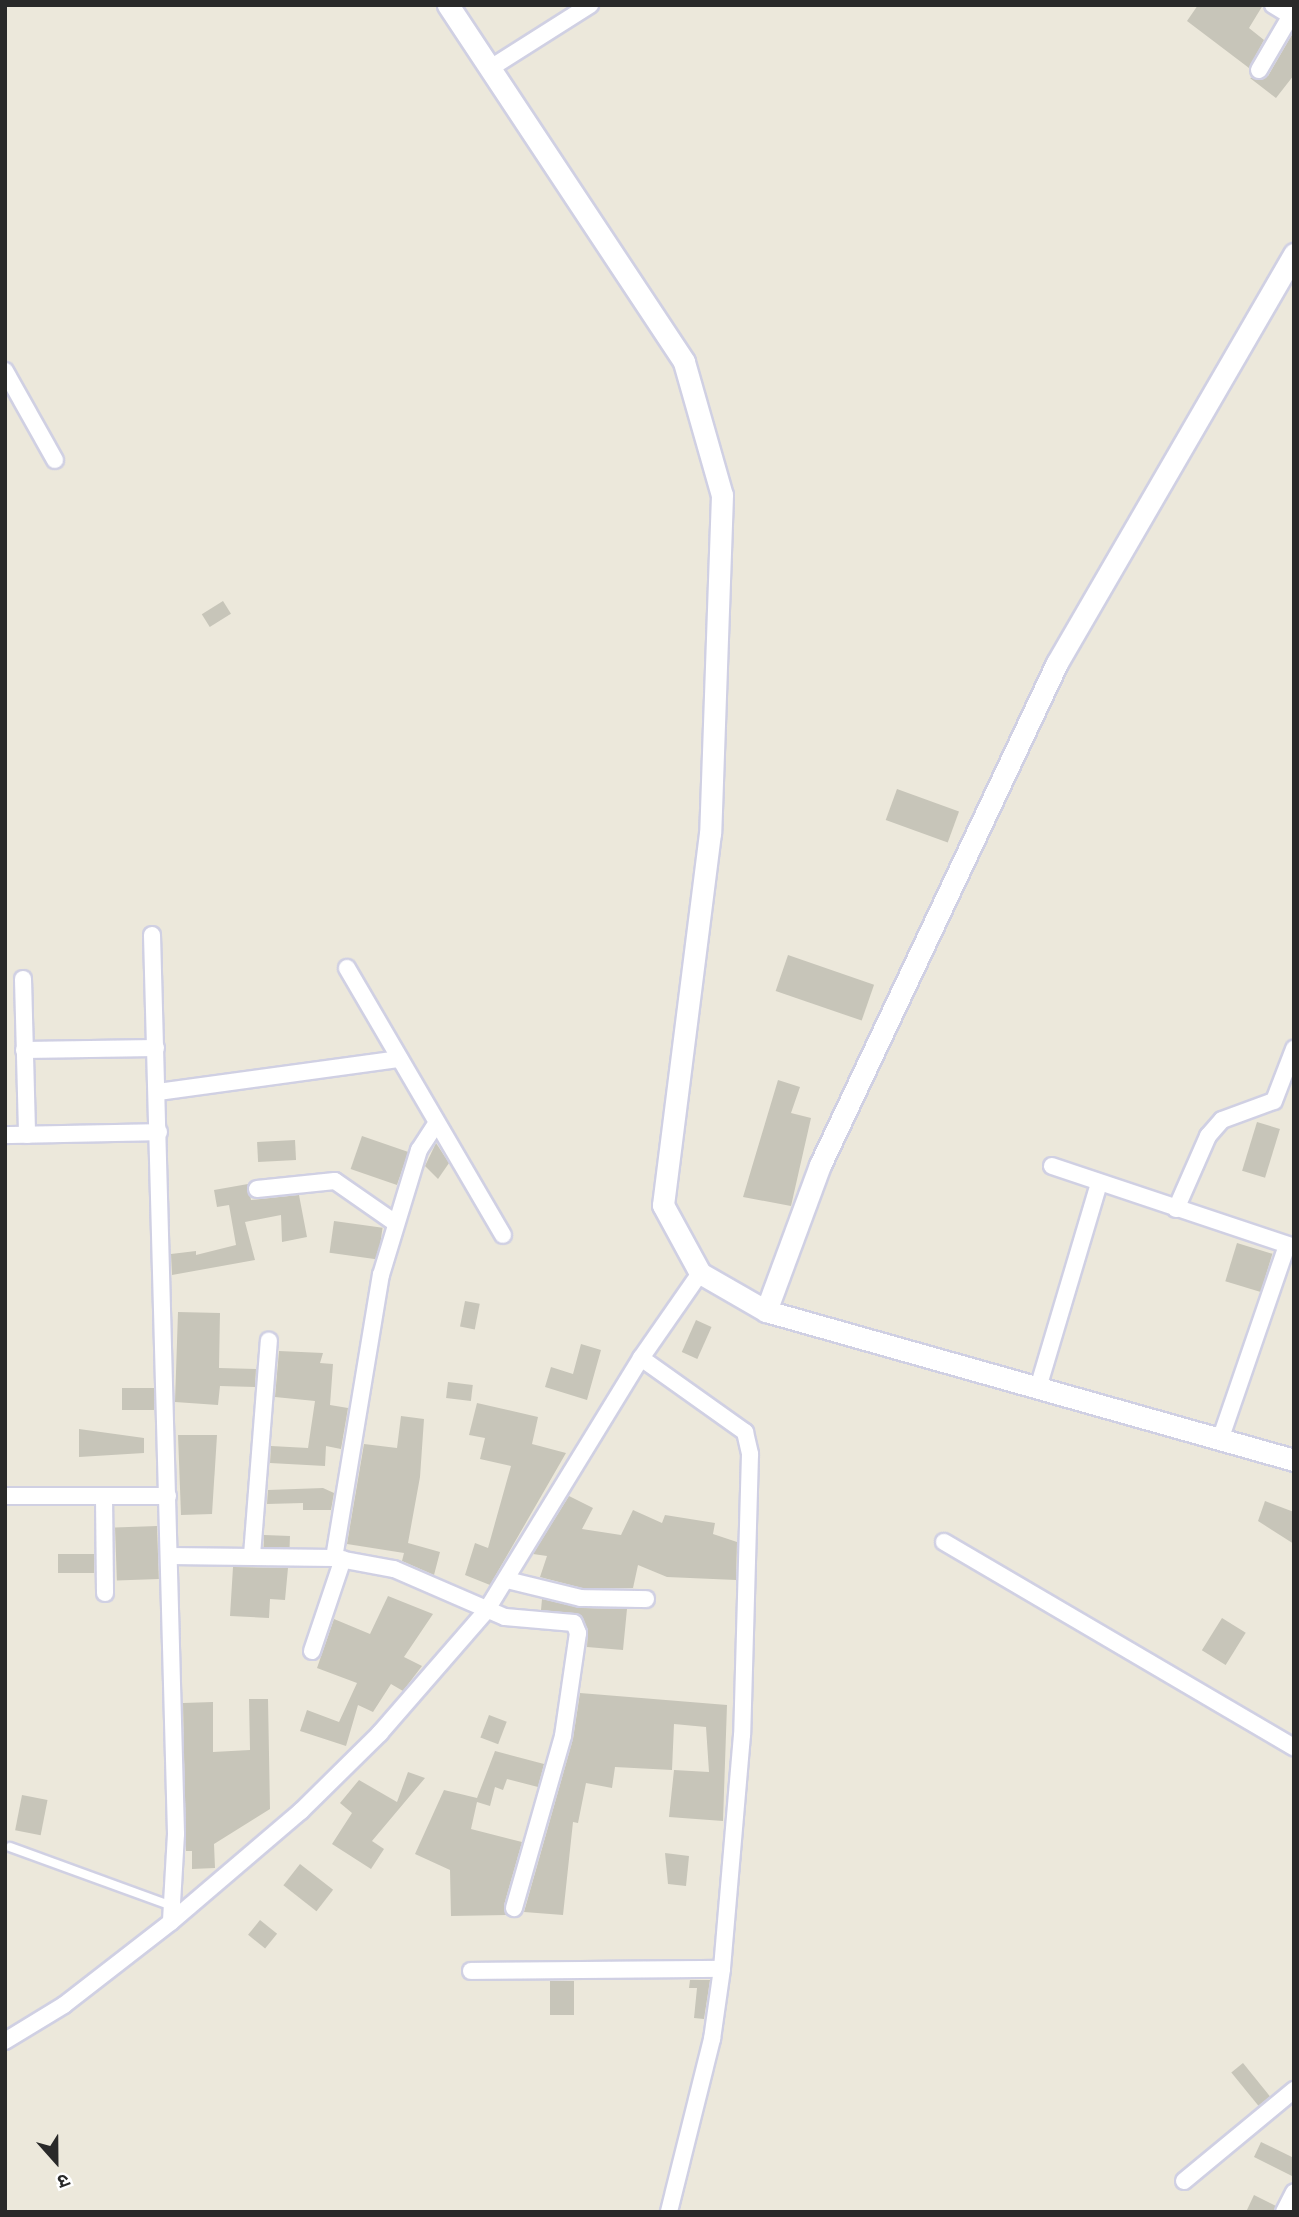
<!DOCTYPE html>
<meta charset="utf-8">
<style>
body{margin:0}
#map{position:relative;width:1299px;height:2217px;overflow:hidden;background:#ece8db;font-family:Inter,"Noto Sans Devanagari",sans-serif}
div>[style]{position:absolute}
.building>*{inset:0;background:#c7c5b9;transform-origin:0 0}
.roads{filter:drop-shadow(2px 0 #d0d0e3) drop-shadow(-2px 0 #d0d0e3) drop-shadow(0 2px #d0d0e3) drop-shadow(0 -2px #d0d0e3)}
.service>*{height:8px;margin:-4px;padding:0 4px;transform-origin:4px;border-radius:4px;background:#fff}
.minor>*{height:16px;margin:-8px;padding:0 8px;transform-origin:8px;border-radius:8px;background:#fff}
.tertiary>*{height:21px;margin:-10.5px;padding:0 10.5px;transform-origin:10.5px;border-radius:10.5px;background:#fff}
span{translate:-50% -50%;white-space:nowrap;text-align:center;line-height:1.15;-webkit-text-stroke:6px #fff;paint-order:stroke}
.frame{position:absolute;inset:0;border:7px solid #292929;pointer-events:none}
.north{position:absolute;left:21px;top:2126px;width:70px;height:70px;-webkit-text-stroke:5px #fff;paint-order:stroke;rotate:159deg;font-size:19px;font-weight:700;line-height:28px;text-align:center;color:#292929}
.north::after{content:'';display:block;margin:auto;width:24px;height:32px;background:#292929;clip-path:polygon(50% 0,100% 100%,50% 72%,0 100%)}
</style>
<div id="map">
<div class="building">
<i style="clip-path:polygon(1198px 5px,1263px 5px,1249px 28px,1264px 40px,1249px 68px,1187px 21px)"></i>
<i style="clip-path:polygon(1294px 31px,1294px 75px,1276px 98px,1250px 78px,1268px 76px)"></i>
<i style="left:223px;top:601px;width:15px;height:25px;rotate:58deg"></i>
<i style="left:897px;top:789px;width:66px;height:33px;rotate:20deg"></i>
<i style="left:788px;top:955px;width:91px;height:38px;rotate:19deg"></i>
<i style="clip-path:polygon(778px 1080px,800px 1087px,791px 1113px,811px 1118px,791px 1206px,743px 1197px)"></i>
<i style="left:1257px;top:1122px;width:24px;height:51px;rotate:17deg"></i>
<i style="left:362px;top:1136px;width:49px;height:35px;rotate:19deg"></i>
<i style="left:295px;top:1140px;width:20px;height:38px;rotate:87deg"></i>
<i style="clip-path:polygon(436px 1143px,449px 1163px,438px 1179px,425px 1166px)"></i>
<i style="clip-path:polygon(248px 1184px,251px 1200px,299px 1195px,307px 1237px,282px 1242px,281px 1215px,245px 1222px,255px 1260px,172px 1275px,171px 1254px,196px 1251px,196px 1255px,236px 1245px,229px 1205px,217px 1207px,214px 1190px)"></i>
<i style="left:334px;top:1221px;width:49px;height:32px;rotate:8deg"></i>
<i style="left:1237px;top:1243px;width:37px;height:40px;rotate:17deg"></i>
<i style="left:465px;top:1301px;width:15px;height:26px;rotate:11deg"></i>
<i style="clip-path:polygon(178px 1312px,220px 1313px,219px 1368px,256px 1369px,255px 1387px,220px 1386px,218px 1405px,175px 1402px)"></i>
<i style="left:696px;top:1320px;width:17px;height:35px;rotate:24deg"></i>
<i style="clip-path:polygon(581px 1344px,601px 1350px,587px 1400px,545px 1387px,551px 1367px,573px 1374px)"></i>
<i style="clip-path:polygon(279px 1351px,323px 1353px,320px 1363px,333px 1364px,330px 1405px,348px 1408px,341px 1449px,326px 1446px,325px 1466px,270px 1463px,271px 1446px,308px 1448px,315px 1401px,275px 1397px)"></i>
<i style="left:448px;top:1382px;width:25px;height:16px;rotate:7deg"></i>
<i style="left:122px;top:1388px;width:32px;height:22px"></i>
<i style="clip-path:polygon(477px 1403px,538px 1417px,532px 1444px,566px 1453px,490px 1585px,465px 1575px,475px 1543px,488px 1548px,511px 1466px,480px 1459px,485px 1438px,469px 1435px)"></i>
<i style="clip-path:polygon(401px 1416px,424px 1419px,420px 1477px,408px 1543px,440px 1552px,434px 1575px,402px 1561px,404px 1553px,347px 1544px,364px 1444px,397px 1448px)"></i>
<i style="clip-path:polygon(79px 1429px,144px 1438px,144px 1453px,79px 1457px)"></i>
<i style="clip-path:polygon(178px 1435px,217px 1435px,212px 1514px,181px 1515px)"></i>
<i style="clip-path:polygon(323px 1488px,334px 1493px,331px 1510px,303px 1510px,303px 1503px,267px 1504px,268px 1490px)"></i>
<i style="clip-path:polygon(569px 1496px,593px 1508px,582px 1529px,621px 1535px,633px 1510px,662px 1523px,665px 1515px,715px 1523px,713px 1534px,737px 1542px,736px 1580px,667px 1577px,638px 1565px,633px 1588px,582px 1588px,540px 1577px,547px 1556px,533px 1554px)"></i>
<i style="clip-path:polygon(1265px 1501px,1294px 1512px,1294px 1544px,1258px 1521px)"></i>
<i style="left:157px;top:1526px;width:53px;height:42px;rotate:88deg"></i>
<i style="left:264px;top:1535px;width:26px;height:12px;rotate:2deg"></i>
<i style="left:94px;top:1554px;width:19px;height:36px;rotate:90deg"></i>
<i style="clip-path:polygon(233px 1567px,288px 1568px,285px 1600px,270px 1599px,269px 1618px,230px 1616px)"></i>
<i style="clip-path:polygon(388px 1596px,433px 1614px,404px 1657px,422px 1666px,403px 1691px,391px 1684px,373px 1712px,358px 1705px,346px 1746px,300px 1731px,307px 1710px,339px 1722px,357px 1683px,317px 1668px,334px 1619px,370px 1634px)"></i>
<i style="clip-path:polygon(542px 1599px,581px 1608px,627px 1609px,623px 1650px,587px 1647px,588px 1630px,581px 1615px,541px 1610px)"></i>
<i style="left:1222px;top:1618px;width:28px;height:38px;rotate:32deg"></i>
<i style="clip-path:polygon(580px 1693px,727px 1705px,723px 1821px,669px 1817px,674px 1770px,709px 1772px,706px 1727px,674px 1724px,672px 1770px,615px 1767px,612px 1788px,586px 1783px,578px 1823px,573px 1822px,563px 1915px,524px 1912px,573px 1739px)"></i>
<i style="clip-path:polygon(249px 1699px,268px 1699px,270px 1809px,214px 1844px,215px 1868px,192px 1869px,192px 1851px,186px 1851px,183px 1703px,213px 1702px,213px 1752px,250px 1750px)"></i>
<i style="left:489px;top:1715px;width:19px;height:24px;rotate:21deg"></i>
<i style="clip-path:polygon(495px 1751px,544px 1764px,538px 1787px,507px 1779px,503px 1790px,495px 1787px,490px 1806px,477px 1802px,471px 1829px,522px 1842px,504px 1905px,507px 1915px,451px 1916px,450px 1870px,415px 1854px,444px 1790px,477px 1798px)"></i>
<i style="clip-path:polygon(408px 1772px,425px 1778px,372px 1841px,384px 1849px,371px 1869px,332px 1844px,352px 1813px,340px 1803px,359px 1780px,397px 1802px)"></i>
<i style="left:22px;top:1795px;width:26px;height:36px;rotate:11deg"></i>
<i style="clip-path:polygon(665px 1853px,689px 1856px,686px 1886px,668px 1884px)"></i>
<i style="left:300px;top:1864px;width:42px;height:27px;rotate:38deg"></i>
<i style="left:260px;top:1920px;width:22px;height:19px;rotate:39deg"></i>
<i style="clip-path:polygon(690px 1980px,710px 1980px,704px 2019px,694px 2018px,697px 1988px,689px 1988px)"></i>
<i style="left:550px;top:1981px;width:24px;height:34px"></i>
<i style="left:1243px;top:2063px;width:43px;height:15px;rotate:51deg"></i>
<i style="clip-path:polygon(1261px 2142px,1294px 2158px,1294px 2177px,1254px 2157px)"></i>
<i style="clip-path:polygon(1254px 2195px,1276px 2206px,1274px 2212px,1246px 2212px)"></i>
</div>
<div class="roads">
<div class="service">
<i style="left:10px;top:1847px;width:172px;rotate:20deg"></i>
</div>
<div class="minor">
<i style="left:1273px;top:5px;width:21px;rotate:31deg"></i>
<i style="left:489px;top:69px;width:120px;rotate:-32.4deg"></i>
<i style="left:1259px;top:70px;width:69px;rotate:-59.7deg"></i>
<i style="left:5px;top:371px;width:102px;rotate:60.7deg"></i>
<i style="left:152px;top:935px;width:899px;rotate:88.47deg"></i>
<i style="left:176px;top:1834px;width:88px;rotate:93.3deg"></i>
<i style="left:347px;top:968px;width:309px;rotate:59.7deg"></i>
<i style="left:23px;top:979px;width:156px;rotate:88.5deg"></i>
<i style="left:24px;top:1050px;width:132px;rotate:-0.9deg"></i>
<i style="left:158px;top:1092px;width:244px;rotate:-7.8deg"></i>
<i style="left:5px;top:1135px;width:154px;rotate:-1.1deg"></i>
<i style="left:1052px;top:1166px;width:255px;rotate:18.5deg"></i>
<i style="left:257px;top:1189px;width:78px;rotate:-5.9deg"></i>
<i style="left:335px;top:1181px;width:72px;rotate:34.8deg"></i>
<i style="left:1176px;top:1209px;width:80px;rotate:-66.3deg"></i>
<i style="left:1208px;top:1136px;width:21px;rotate:-49deg"></i>
<i style="left:1222px;top:1120px;width:55px;rotate:-20.1deg"></i>
<i style="left:1274px;top:1101px;width:56px;rotate:-69deg"></i>
<i style="left:641px;top:1358px;width:128px;rotate:35.4deg"></i>
<i style="left:745px;top:1432px;width:23px;rotate:77deg"></i>
<i style="left:750px;top:1454px;width:281px;rotate:91.6deg"></i>
<i style="left:742px;top:1735px;width:235px;rotate:94.9deg"></i>
<i style="left:722px;top:1969px;width:71px;rotate:98.1deg"></i>
<i style="left:712px;top:2039px;width:178px;rotate:104deg"></i>
<i style="left:1038px;top:1388px;width:214px;rotate:-73.4deg"></i>
<i style="left:1220px;top:1440px;width:206px;rotate:-71deg"></i>
<i style="left:5px;top:1496px;width:163px"></i>
<i style="left:104px;top:1496px;width:97px;rotate:89.4deg"></i>
<i style="left:944px;top:1542px;width:406px;rotate:30.4deg"></i>
<i style="left:252px;top:1555px;width:215px;rotate:-85.5deg"></i>
<i style="left:170px;top:1556px;width:164px;rotate:0.7deg"></i>
<i style="left:334px;top:1558px;width:61px;rotate:10.4deg"></i>
<i style="left:394px;top:1569px;width:121px;rotate:23.4deg"></i>
<i style="left:505px;top:1617px;width:69px;rotate:5deg"></i>
<i style="left:574px;top:1623px;width:11px;rotate:68deg"></i>
<i style="left:578px;top:1633px;width:104px;rotate:98.3deg"></i>
<i style="left:563px;top:1736px;width:179px;rotate:105.9deg"></i>
<i style="left:334px;top:1558px;width:287px;rotate:-80.6deg"></i>
<i style="left:381px;top:1275px;width:131px;rotate:-73.1deg"></i>
<i style="left:419px;top:1150px;width:30px;rotate:-57deg"></i>
<i style="left:507px;top:1580px;width:76px;rotate:13.7deg"></i>
<i style="left:581px;top:1598px;width:65px;rotate:0.9deg"></i>
<i style="left:312px;top:1651px;width:97px;rotate:-71.4deg"></i>
<i style="left:471px;top:1971px;width:251px;rotate:-0.5deg"></i>
<i style="left:5px;top:2041px;width:69px;rotate:-31.4deg"></i>
<i style="left:64px;top:2005px;width:135px;rotate:-37.8deg"></i>
<i style="left:171px;top:1922px;width:171px;rotate:-40.5deg"></i>
<i style="left:301px;top:1811px;width:111px;rotate:-44.6deg"></i>
<i style="left:380px;top:1733px;width:162px;rotate:-49deg"></i>
<i style="left:486px;top:1611px;width:297px;rotate:-58.5deg"></i>
<i style="left:641px;top:1358px;width:103px;rotate:-55.2deg"></i>
<i style="left:1184px;top:2181px;width:143px;rotate:-39.6deg"></i>
<i style="left:1284px;top:2212px;width:22px;rotate:-63deg"></i>
</div>
<div class="tertiary">
<i style="left:448px;top:5px;width:428px;rotate:56.5deg"></i>
<i style="left:684px;top:362px;width:138px;rotate:74.1deg"></i>
<i style="left:722px;top:495px;width:338px;rotate:92deg"></i>
<i style="left:710px;top:833px;width:375px;rotate:97.2deg"></i>
<i style="left:663px;top:1205px;width:77px;rotate:61.4deg"></i>
<i style="left:700px;top:1273px;width:76px;rotate:29.9deg"></i>
<i style="left:766px;top:1311px;width:549px;rotate:15.76deg"></i>
<i style="left:766px;top:1311px;width:156px;rotate:-69.7deg"></i>
<i style="left:820px;top:1165px;width:555px;rotate:-64.73deg"></i>
<i style="left:1057px;top:663px;width:473px;rotate:-59.9deg"></i>
</div>
</div>
<div class="frame"></div>
<div class="north">उ</div>
</div>
